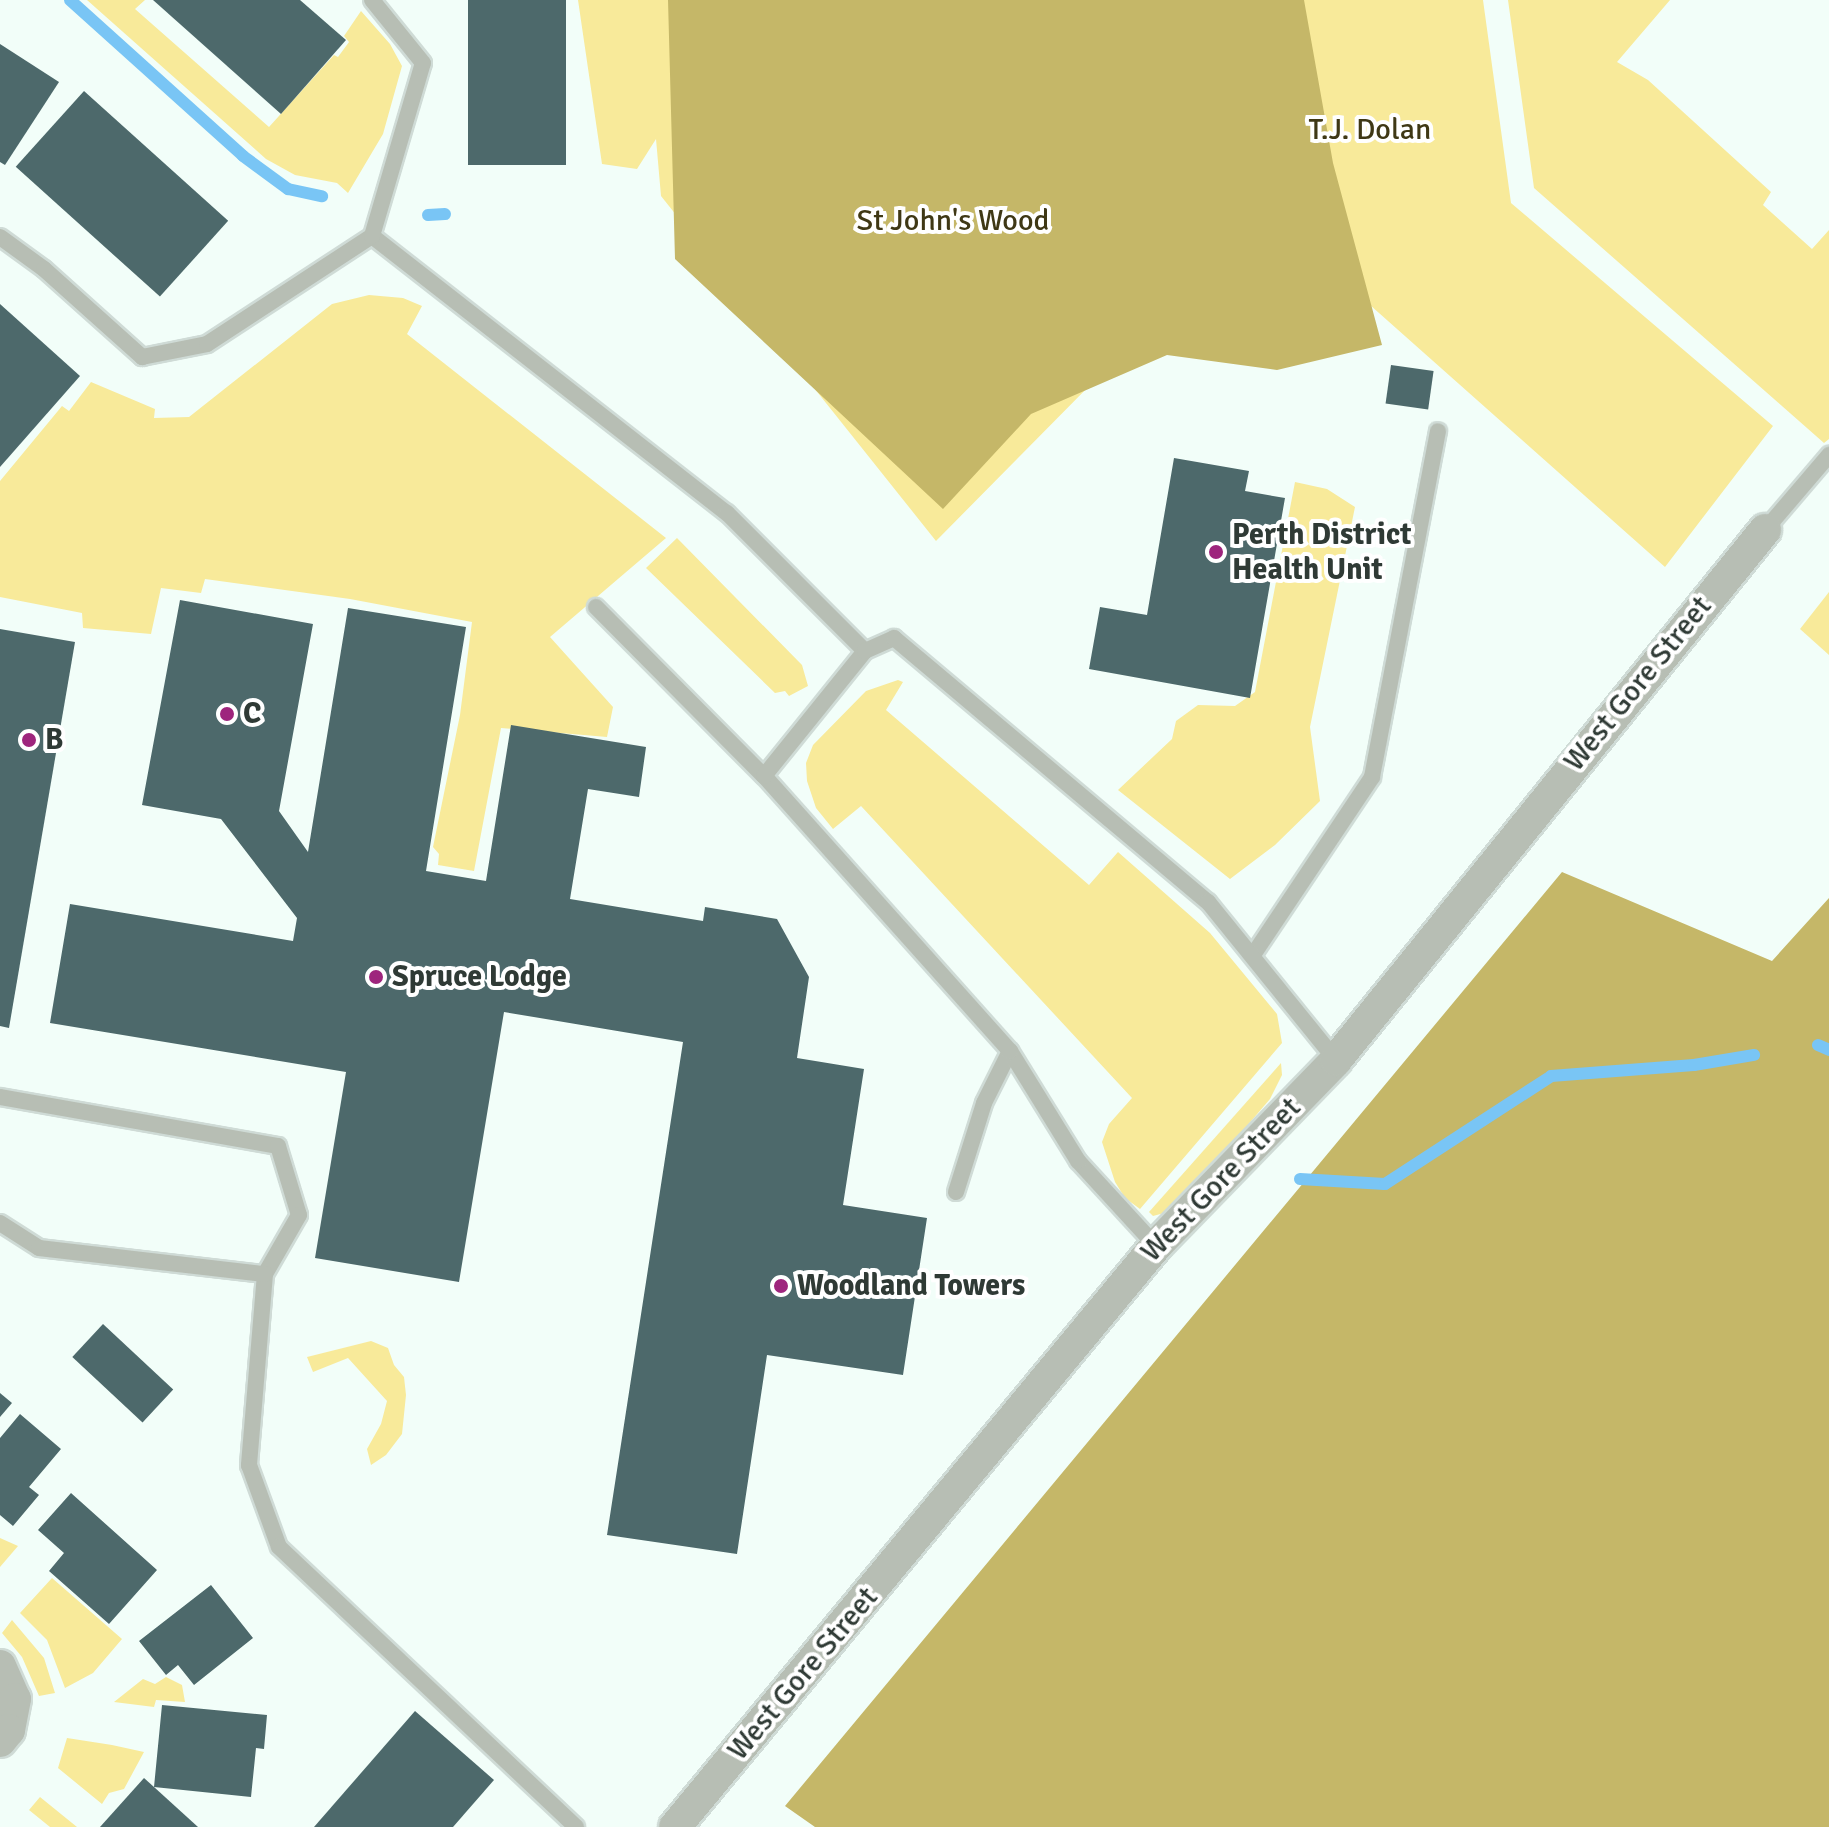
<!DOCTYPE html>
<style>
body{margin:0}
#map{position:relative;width:1829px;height:1827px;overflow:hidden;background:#f2fef9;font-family:Signika,sans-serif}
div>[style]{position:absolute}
.green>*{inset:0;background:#f8ea9a}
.forest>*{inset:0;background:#c5b768}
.stream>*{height:12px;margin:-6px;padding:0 6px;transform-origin:6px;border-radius:6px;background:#79c5f5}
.building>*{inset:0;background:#4d696b;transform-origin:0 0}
.roads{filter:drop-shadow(2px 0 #cfdbd6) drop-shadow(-2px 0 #cfdbd6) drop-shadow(0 2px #cfdbd6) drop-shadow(0 -2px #cfdbd6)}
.lane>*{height:16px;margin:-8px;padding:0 8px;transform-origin:8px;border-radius:8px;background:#b7beb4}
.street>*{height:32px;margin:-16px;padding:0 16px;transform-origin:16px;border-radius:16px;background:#b7beb4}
.dots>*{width:22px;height:22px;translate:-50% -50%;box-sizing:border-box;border:4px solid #fff;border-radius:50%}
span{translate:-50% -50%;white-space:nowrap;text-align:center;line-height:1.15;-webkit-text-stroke:8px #fff;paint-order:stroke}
.park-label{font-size:30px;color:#3f3815}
.poi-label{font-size:30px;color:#2f3a35;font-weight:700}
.left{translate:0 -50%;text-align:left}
.street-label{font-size:30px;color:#2f3a35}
</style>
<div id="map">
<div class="green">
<i style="clip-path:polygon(87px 0,145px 0,135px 9px,269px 127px,334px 55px,338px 57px,349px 42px,344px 36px,361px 11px,390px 44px,402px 66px,383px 134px,348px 193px,337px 183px,295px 175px,266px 159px)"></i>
<i style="clip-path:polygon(578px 0,1483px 0,1511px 203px,1773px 426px,1665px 567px,1263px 210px,936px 541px,661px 196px,656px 139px,637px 169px,602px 164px)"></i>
<i style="clip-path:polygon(1508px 0,1670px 0,1617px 62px,1648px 80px,1771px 192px,1763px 205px,1812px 249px,1829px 230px,1829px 439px,1824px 443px,1534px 188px)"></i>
<i style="clip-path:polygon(369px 295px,403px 298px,422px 306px,407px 334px,666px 538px,550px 637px,613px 707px,607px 737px,501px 728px,474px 871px,438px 865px,439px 854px,433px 847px,460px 715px,472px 622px,350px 599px,205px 579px,201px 593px,161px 588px,151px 634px,83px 628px,82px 613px,0 597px,0 481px,62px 406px,69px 411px,91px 382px,155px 409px,154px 418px,189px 417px,332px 304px)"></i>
<i style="clip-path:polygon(1295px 482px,1327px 489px,1355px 507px,1310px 727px,1320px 801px,1275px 845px,1230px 879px,1118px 790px,1172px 739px,1176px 721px,1198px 705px,1235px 706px,1255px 692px)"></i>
<i style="clip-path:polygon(677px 538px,802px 665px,808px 686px,789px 696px,785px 691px,775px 693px,646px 568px)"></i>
<i style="clip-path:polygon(1829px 592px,1829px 655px,1800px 629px)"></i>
<i style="clip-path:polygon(898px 680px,903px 682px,886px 710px,1089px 885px,1118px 852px,1210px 933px,1277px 1014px,1282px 1043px,1140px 1209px,1125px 1198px,1115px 1182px,1102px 1142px,1109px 1124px,1132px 1098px,861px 806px,833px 829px,816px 808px,807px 781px,806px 763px,813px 745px,866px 691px)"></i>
<i style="clip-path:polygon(1281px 1063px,1282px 1075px,1270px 1099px,1175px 1210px,1153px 1216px,1149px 1212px)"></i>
<i style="clip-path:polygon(371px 1341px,388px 1348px,394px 1365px,404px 1377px,406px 1395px,402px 1434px,386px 1455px,371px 1465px,367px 1449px,381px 1424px,387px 1401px,348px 1358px,313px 1372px,307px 1357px)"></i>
<i style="clip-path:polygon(0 1538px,18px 1546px,0 1567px)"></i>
<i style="clip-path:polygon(52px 1578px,122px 1639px,93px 1673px,65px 1688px,47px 1640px,20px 1613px)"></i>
<i style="clip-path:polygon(12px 1620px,44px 1658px,55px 1693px,39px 1696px,22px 1657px,2px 1633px)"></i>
<i style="clip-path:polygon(166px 1677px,182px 1685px,185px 1702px,156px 1700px,154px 1707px,114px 1702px,143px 1679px,155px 1684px)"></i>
<i style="clip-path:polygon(67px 1738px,112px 1745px,144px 1752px,124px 1789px,109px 1793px,102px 1804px,58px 1768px)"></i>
<i style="clip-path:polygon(40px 1797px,77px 1827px,50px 1827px,29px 1810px)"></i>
</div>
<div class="forest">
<i style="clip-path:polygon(668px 0,1304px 0,1333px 163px,1382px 345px,1277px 370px,1167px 355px,1031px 414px,943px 509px,675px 259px)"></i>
<i style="clip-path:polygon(1562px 872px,1772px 961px,1829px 898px,1829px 1827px,815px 1827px,785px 1806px)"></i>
</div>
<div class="stream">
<i style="left:70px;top:0;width:233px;rotate:42deg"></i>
<i style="left:243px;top:156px;width:56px;rotate:36.3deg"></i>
<i style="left:288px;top:189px;width:35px;rotate:12deg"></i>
<i style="left:428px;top:215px;width:17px;rotate:-3deg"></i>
<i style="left:1818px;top:1045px;width:12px;rotate:24deg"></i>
<i style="left:1300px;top:1179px;width:85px;rotate:3.4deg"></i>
<i style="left:1385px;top:1184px;width:198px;rotate:-33deg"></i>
<i style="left:1551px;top:1076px;width:143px;rotate:-4.4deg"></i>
<i style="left:1694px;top:1065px;width:61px;rotate:-9.5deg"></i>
</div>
<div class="building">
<i style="clip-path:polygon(153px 0,300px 0,346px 40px,281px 114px)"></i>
<i style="left:468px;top:0;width:98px;height:165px"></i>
<i style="clip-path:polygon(0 44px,59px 82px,5px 165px,0 162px)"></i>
<i style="left:84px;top:91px;width:194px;height:102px;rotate:42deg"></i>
<i style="clip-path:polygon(0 304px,80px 376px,0 467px)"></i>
<i style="left:1391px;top:365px;width:43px;height:39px;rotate:8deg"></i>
<i style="clip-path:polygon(1174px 458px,1249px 471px,1245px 491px,1285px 498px,1250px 698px,1089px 669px,1100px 607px,1147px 615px)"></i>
<i style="clip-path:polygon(180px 600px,313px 624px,279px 811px,308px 852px,348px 608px,466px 627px,426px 871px,486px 881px,511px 725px,646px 747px,639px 797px,588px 789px,570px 899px,703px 921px,705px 907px,777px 919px,809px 977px,797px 1058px,864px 1069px,843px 1205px,927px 1218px,903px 1375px,767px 1355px,737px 1554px,607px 1535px,683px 1042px,504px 1012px,459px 1282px,315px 1258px,346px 1072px,50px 1023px,70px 904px,293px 941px,297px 918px,221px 819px,142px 805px)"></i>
<i style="clip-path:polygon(0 629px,75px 642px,9px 1028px,0 1026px)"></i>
<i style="left:103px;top:1324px;width:96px;height:45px;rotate:43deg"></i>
<i style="clip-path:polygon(0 1393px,12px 1403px,0 1417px)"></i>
<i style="clip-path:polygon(20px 1414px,61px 1449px,29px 1487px,39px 1495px,13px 1526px,0 1515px,0 1438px)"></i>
<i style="clip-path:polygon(71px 1493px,157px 1570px,109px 1624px,49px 1571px,64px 1553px,38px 1530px)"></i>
<i style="clip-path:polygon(211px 1585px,253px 1638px,194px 1685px,178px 1665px,166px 1675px,139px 1641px)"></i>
<i style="clip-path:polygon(162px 1705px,267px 1715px,264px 1749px,256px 1748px,251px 1797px,154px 1787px)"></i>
<i style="clip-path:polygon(415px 1711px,494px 1780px,453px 1827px,314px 1827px)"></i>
<i style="clip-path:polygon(144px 1778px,154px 1787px,198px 1827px,100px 1827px)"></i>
</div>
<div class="roads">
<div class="lane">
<i style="left:372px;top:236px;width:450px;rotate:38deg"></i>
<i style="left:727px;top:513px;width:195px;rotate:45deg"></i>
<i style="left:0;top:237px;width:54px;rotate:36deg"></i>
<i style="left:44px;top:269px;width:132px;rotate:41.9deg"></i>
<i style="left:142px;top:357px;width:66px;rotate:-11.3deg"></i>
<i style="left:207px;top:344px;width:197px;rotate:-33.2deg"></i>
<i style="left:372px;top:236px;width:180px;rotate:-73.6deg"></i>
<i style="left:423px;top:63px;width:81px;rotate:-129deg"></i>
<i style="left:1765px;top:530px;width:99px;rotate:-49.5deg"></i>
<i style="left:596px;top:607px;width:238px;rotate:45.2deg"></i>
<i style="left:1253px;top:955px;width:214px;rotate:-56.2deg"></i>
<i style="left:1372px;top:777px;width:352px;rotate:-79.2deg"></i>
<i style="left:0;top:1097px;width:282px;rotate:10deg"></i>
<i style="left:278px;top:1146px;width:72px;rotate:73.1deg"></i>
<i style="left:299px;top:1215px;width:68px;rotate:120deg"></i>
<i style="left:265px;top:1274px;width:192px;rotate:94.8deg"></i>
<i style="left:249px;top:1465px;width:87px;rotate:69.9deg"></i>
<i style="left:279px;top:1547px;width:408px;rotate:43.3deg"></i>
<i style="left:956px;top:1192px;width:93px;rotate:-72.5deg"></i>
<i style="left:984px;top:1103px;width:58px;rotate:-63.4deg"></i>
<i style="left:0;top:1223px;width:46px;rotate:32.7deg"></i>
<i style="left:39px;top:1248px;width:227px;rotate:6.6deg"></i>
<i style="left:1156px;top:1246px;width:115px;rotate:-132.5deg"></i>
<i style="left:1078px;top:1161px;width:129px;rotate:-121.7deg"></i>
<i style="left:1010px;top:1051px;width:369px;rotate:-131.8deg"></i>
<i style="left:764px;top:776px;width:161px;rotate:-51.1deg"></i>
<i style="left:865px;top:651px;width:32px;rotate:-24deg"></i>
<i style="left:894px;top:638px;width:410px;rotate:40.1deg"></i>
<i style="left:1208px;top:902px;width:203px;rotate:51deg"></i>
</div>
<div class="street">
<i style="left:0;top:1666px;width:36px;rotate:66deg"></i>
<i style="left:15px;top:1699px;width:32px;rotate:101deg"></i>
<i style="left:9px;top:1730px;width:14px;rotate:129deg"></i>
<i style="left:675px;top:1827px;width:754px;rotate:-50.38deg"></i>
<i style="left:1156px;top:1246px;width:259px;rotate:-45.9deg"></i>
<i style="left:1336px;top:1060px;width:682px;rotate:-51.01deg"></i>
</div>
</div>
<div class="dots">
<i style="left:1216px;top:552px;background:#9e257d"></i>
<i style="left:227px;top:714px;background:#9e257d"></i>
<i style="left:29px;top:740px;background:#9e257d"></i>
<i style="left:376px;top:977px;background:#9e257d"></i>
<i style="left:781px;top:1286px;background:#9e257d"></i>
</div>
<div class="park-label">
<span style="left:1370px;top:130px">T.J. Dolan</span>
<span style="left:953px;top:221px">St John's Wood</span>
</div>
<div class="poi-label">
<span class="left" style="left:1232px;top:552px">Perth District<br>Health Unit</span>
<span class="left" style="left:243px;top:714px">C</span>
<span class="left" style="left:45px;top:740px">B</span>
<span class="left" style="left:392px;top:977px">Spruce Lodge</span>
<span class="left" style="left:797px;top:1286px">Woodland Towers</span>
</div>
<div class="street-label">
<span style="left:1638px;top:684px;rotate:-51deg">West Gore Street</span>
<span style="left:1221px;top:1180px;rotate:-46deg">West Gore Street</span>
<span style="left:803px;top:1674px;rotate:-50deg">West Gore Street</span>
</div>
</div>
